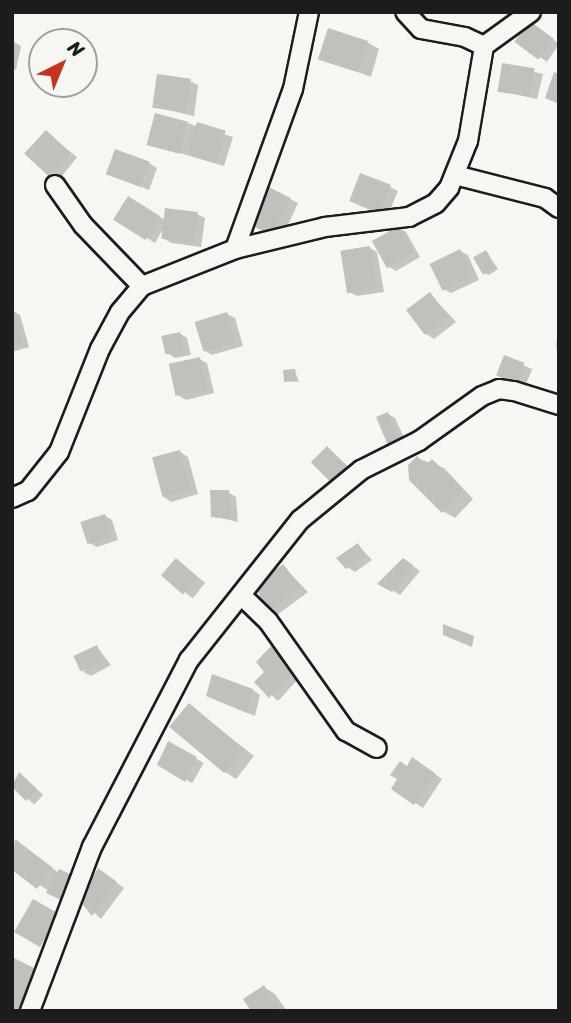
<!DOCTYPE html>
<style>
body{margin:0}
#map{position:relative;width:571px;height:1023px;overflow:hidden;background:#f6f6f2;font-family:Sriracha,sans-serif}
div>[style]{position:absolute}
.shadow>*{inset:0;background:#0003;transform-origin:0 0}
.building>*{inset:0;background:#c0c0bd;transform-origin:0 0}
.roads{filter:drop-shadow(2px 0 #1c1c1c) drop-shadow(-2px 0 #1c1c1c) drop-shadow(0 2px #1c1c1c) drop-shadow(0 -2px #1c1c1c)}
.minor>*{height:18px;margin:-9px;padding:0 9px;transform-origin:9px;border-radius:9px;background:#f6f6f2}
span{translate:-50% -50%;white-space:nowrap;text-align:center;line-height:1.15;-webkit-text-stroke:7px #f6f6f2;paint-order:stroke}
.frame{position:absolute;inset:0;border:14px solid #1c1c1c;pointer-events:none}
.north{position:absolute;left:28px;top:28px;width:70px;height:70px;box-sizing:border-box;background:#f6f6f2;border:2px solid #9f9f9c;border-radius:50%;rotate:43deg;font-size:19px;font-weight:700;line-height:28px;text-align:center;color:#1c1c1c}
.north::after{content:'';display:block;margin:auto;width:24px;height:32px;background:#c8321e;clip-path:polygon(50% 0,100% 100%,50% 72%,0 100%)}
</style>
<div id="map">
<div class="shadow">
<i style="clip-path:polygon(538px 28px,559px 44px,547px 62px,517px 41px)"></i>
<i style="clip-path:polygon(12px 41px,21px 46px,16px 70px,12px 69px)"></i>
<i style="clip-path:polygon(367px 42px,379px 49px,371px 77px,320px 58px)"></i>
<i style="left:504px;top:65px;width:40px;height:26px;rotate:13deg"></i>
<i style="clip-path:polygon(190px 81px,198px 85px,194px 116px,154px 107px)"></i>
<i style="clip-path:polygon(187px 123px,233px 137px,224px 166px,149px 144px)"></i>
<i style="left:46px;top:132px;width:40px;height:28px;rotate:39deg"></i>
<i style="clip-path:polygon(149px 163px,157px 168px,149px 190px,116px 177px)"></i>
<i style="clip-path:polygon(266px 187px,298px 203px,282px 238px,258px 226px)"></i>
<i style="clip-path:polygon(390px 187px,398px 191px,387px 217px,358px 205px)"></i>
<i style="clip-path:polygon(128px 198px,165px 220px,197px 214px,205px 218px,201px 247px,171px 243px,163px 238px,164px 227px,155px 243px,116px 219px)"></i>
<i style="clip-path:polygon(399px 228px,406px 232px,420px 257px,396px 271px,388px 266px)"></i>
<i style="clip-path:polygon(370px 248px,377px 252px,384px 292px,357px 296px,349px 292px)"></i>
<i style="clip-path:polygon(460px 251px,468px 255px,479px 280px,451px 293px,443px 289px)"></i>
<i style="clip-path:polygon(486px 252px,498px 269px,489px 275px,485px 273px)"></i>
<i style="clip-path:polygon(430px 294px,456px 322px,434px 339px,426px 334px)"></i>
<i style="clip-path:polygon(12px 310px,20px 315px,29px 347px,12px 352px)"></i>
<i style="clip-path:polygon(227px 314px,235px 318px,243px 346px,212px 355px,204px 350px)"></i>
<i style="clip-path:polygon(179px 333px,187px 338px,191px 355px,175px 358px,167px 353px)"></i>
<i style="clip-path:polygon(557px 336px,559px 336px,559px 350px,556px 348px)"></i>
<i style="left:505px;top:357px;width:30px;height:19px;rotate:24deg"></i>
<i style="clip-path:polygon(199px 359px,207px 363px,214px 393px,186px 400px,178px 395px)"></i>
<i style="clip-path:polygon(295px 371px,299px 382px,286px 381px)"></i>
<i style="clip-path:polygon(388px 414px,395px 418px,407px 444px,398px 448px,390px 443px)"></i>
<i style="clip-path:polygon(327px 448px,353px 471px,339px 485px,331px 481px)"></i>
<i style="clip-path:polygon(180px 452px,188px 457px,198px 494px,171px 502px,164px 497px)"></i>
<i style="clip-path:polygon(417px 458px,444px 468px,473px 499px,455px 518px,443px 511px)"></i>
<i style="clip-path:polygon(228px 492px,236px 497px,238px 522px,212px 516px)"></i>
<i style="clip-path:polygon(104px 515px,112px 520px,118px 540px,97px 547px,89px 543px)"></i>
<i style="clip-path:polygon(358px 545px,372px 560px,355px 572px,347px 567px)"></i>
<i style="left:176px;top:560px;width:37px;height:20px;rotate:38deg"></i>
<i style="clip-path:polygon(412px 565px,420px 571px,400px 595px,380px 583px)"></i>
<i style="clip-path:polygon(283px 566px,308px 592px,277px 615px,270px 611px)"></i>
<i style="clip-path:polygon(97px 647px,111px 665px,91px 676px,83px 672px)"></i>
<i style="clip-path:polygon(271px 648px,301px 676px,278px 701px,257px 682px,266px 673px)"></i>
<i style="clip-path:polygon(253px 690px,260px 695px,255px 716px,216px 700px)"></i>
<i style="clip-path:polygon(189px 705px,254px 756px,236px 779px,225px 772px)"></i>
<i style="left:169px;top:743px;width:40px;height:23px;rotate:30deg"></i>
<i style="clip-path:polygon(420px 764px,442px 779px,423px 808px,393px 788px,408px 768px)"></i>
<i style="left:20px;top:774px;width:31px;height:13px;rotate:42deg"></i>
<i style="clip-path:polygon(16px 841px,59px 873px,77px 880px,69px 903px,12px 868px)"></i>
<i style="clip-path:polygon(106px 875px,124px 888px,101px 919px,82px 901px)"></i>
<i style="clip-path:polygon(264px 987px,275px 994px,287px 1011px,253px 1011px)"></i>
</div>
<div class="building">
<i style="left:530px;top:21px;width:30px;height:26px;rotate:37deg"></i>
<i style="left:328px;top:28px;width:42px;height:33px;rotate:18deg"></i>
<i style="left:502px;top:63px;width:33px;height:29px;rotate:9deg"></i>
<i style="clip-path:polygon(554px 72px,559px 74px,559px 104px,545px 98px)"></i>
<i style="left:157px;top:74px;width:34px;height:34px;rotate:8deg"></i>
<i style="left:155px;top:113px;width:34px;height:33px;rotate:15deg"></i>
<i style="left:197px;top:122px;width:30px;height:34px;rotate:17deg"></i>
<i style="left:46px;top:130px;width:33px;height:32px;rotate:43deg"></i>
<i style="left:115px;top:149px;width:37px;height:27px;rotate:20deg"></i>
<i style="left:360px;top:173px;width:33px;height:30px;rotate:21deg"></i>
<i style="left:265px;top:185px;width:29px;height:42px;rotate:27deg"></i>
<i style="left:128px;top:196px;width:38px;height:28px;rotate:32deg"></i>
<i style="left:165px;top:208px;width:33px;height:31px;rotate:7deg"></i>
<i style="left:399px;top:226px;width:31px;height:31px;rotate:61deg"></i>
<i style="left:370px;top:246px;width:43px;height:30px;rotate:81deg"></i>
<i style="left:460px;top:249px;width:30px;height:34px;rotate:64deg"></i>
<i style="left:486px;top:250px;width:20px;height:15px;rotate:60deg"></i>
<i style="left:430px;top:292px;width:31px;height:30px;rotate:53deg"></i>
<i style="clip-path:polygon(12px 310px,22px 343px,12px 346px)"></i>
<i style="left:227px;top:312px;width:31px;height:34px;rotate:73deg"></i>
<i style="left:180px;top:332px;width:19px;height:19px;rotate:78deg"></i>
<i style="left:504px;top:355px;width:22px;height:22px;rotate:21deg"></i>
<i style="left:200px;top:357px;width:33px;height:32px;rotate:78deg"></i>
<i style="left:295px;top:369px;width:12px;height:12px;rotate:85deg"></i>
<i style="left:388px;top:412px;width:30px;height:13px;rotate:67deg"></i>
<i style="left:327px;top:446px;width:28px;height:23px;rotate:45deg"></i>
<i style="left:180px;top:450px;width:41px;height:29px;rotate:75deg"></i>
<i style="clip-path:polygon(417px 456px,426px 465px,432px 459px,460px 486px,462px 492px,442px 513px,409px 480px,408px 465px)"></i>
<i style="clip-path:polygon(210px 490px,229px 490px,231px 519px,211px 517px)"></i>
<i style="left:105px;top:514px;width:23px;height:26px;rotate:72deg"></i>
<i style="clip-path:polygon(358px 543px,365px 555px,346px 569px,336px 558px)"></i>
<i style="left:176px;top:558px;width:29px;height:23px;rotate:41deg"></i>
<i style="clip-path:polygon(403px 558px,413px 565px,392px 592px,377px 584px)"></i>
<i style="clip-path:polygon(283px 564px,301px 587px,268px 612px,255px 586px)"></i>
<i style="clip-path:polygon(443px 624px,474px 636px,472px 647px,443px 635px)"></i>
<i style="left:97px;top:645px;width:17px;height:26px;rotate:65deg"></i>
<i style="clip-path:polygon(271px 646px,294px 671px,269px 698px,254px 682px,264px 672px,256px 662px)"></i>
<i style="clip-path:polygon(212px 674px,253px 689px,247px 713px,206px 696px)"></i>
<i style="left:189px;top:703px;width:72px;height:31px;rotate:40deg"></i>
<i style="clip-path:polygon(168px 741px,197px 757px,185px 782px,157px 765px)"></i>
<i style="clip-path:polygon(412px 757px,436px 774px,414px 805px,391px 789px,397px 779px,390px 775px,400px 761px,407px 766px)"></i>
<i style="clip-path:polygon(19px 772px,37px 789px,26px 801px,12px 787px)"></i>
<i style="clip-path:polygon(15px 839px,53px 868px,37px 889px,12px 870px)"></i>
<i style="clip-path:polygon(98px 868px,117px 882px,92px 916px,80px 901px)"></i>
<i style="clip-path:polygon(59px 869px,70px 874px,61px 900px,46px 893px)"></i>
<i style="left:33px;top:899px;width:30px;height:38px;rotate:30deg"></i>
<i style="clip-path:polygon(12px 957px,38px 970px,22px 1011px,12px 1011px)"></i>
<i style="clip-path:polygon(264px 985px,281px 1011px,251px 1011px,243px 999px)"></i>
</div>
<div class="roads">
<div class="minor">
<i style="left:484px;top:46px;width:58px;rotate:-35.9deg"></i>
<i style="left:455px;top:175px;width:93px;rotate:14.3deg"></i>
<i style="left:545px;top:198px;width:17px;rotate:36deg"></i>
<i style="left:55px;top:185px;width:49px;rotate:55deg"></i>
<i style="left:83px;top:225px;width:85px;rotate:46deg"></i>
<i style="left:235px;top:249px;width:170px;rotate:-70.1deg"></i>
<i style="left:293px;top:89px;width:79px;rotate:-78.3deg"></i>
<i style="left:12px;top:498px;width:17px;rotate:-24deg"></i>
<i style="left:28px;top:491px;width:50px;rotate:-51.5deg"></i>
<i style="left:59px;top:452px;width:111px;rotate:-68.3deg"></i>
<i style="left:100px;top:349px;width:42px;rotate:-61.6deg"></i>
<i style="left:120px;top:312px;width:34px;rotate:-50deg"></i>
<i style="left:142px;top:286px;width:100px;rotate:-21.7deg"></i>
<i style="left:235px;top:249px;width:93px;rotate:-13.7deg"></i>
<i style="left:325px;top:227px;width:85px;rotate:-6.8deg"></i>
<i style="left:409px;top:217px;width:30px;rotate:-27deg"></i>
<i style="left:436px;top:203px;width:20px;rotate:-49deg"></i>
<i style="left:449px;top:188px;width:51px;rotate:-68deg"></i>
<i style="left:468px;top:141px;width:96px;rotate:-80.4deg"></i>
<i style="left:484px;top:46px;width:21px;rotate:-155deg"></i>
<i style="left:465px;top:37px;width:45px;rotate:-169.7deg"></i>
<i style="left:421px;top:29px;width:23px;rotate:-133deg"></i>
<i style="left:241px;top:595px;width:37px;rotate:44deg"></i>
<i style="left:268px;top:621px;width:135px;rotate:54.7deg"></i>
<i style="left:346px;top:731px;width:35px;rotate:29deg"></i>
<i style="left:30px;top:1011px;width:175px;rotate:-69.3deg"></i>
<i style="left:92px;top:847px;width:211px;rotate:-62.6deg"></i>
<i style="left:189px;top:660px;width:179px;rotate:-51.6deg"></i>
<i style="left:300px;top:520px;width:79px;rotate:-39.3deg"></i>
<i style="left:361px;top:470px;width:65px;rotate:-26.6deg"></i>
<i style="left:419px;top:441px;width:77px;rotate:-35.5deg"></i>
<i style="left:482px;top:396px;width:18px;rotate:-22deg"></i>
<i style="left:499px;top:389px;width:15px;rotate:8deg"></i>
<i style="left:514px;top:391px;width:47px;rotate:17.3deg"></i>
</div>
</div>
<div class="frame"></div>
<div class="north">N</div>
</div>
